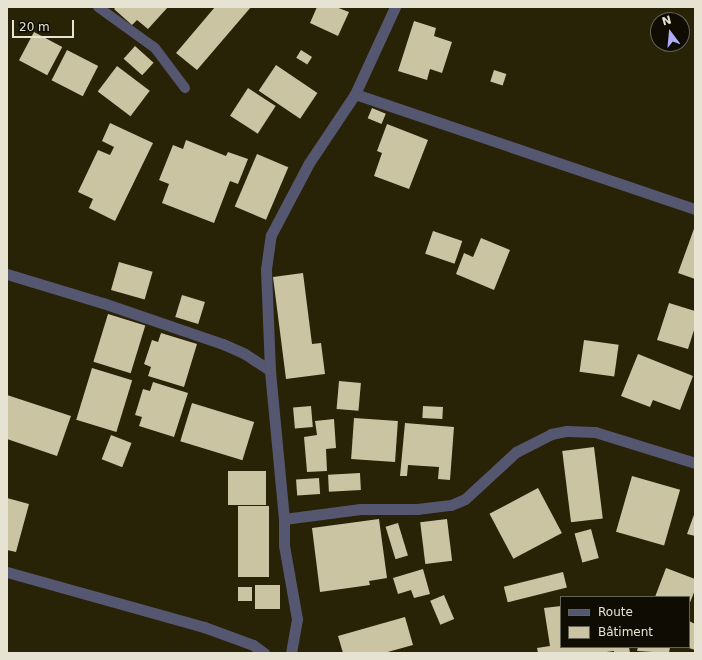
<!DOCTYPE html>
<meta charset="utf-8">
<style>
body{margin:0}
#map{position:relative;width:702px;height:660px;overflow:hidden;background:#282206;font-family:"DejaVu Sans",sans-serif}
div>[style]{position:absolute}
.building>*{inset:0;background:#cac4a3;transform-origin:0 0}
.service>*{height:10px;margin:-5px;padding:0 5px;transform-origin:5px;border-radius:5px;background:#555670}
.minor>*{height:11px;margin:-5.5px;padding:0 5.5px;transform-origin:5.5px;border-radius:5.5px;background:#555670}
span{translate:-50% -50%;white-space:nowrap;text-align:center;line-height:1.15;-webkit-text-stroke:4px #0e0c03;paint-order:stroke}
.frame{position:absolute;inset:0;border:8px solid #e7e3d3;pointer-events:none}
.legend{position:absolute;left:560px;top:596px;width:130px;height:52px;box-sizing:border-box;background:#0e0c03;border:1px solid #656256;margin:0;padding:5px 7px;list-style:none;font-size:12px;color:#e7e3d3}
.legend li{display:flex;align-items:center;gap:8px;height:20px}
.legend b{width:20px;border:1px solid #656256}
.north{position:absolute;left:650px;top:12px;width:40px;height:40px;box-sizing:border-box;background:#0e0c03;border:1px solid #656256;border-radius:50%;rotate:344deg;font-size:11px;font-weight:700;line-height:16px;text-align:center;color:#e7e3d3}
.north::after{content:'';display:block;margin:auto;width:14px;height:18px;background:#afaefa;clip-path:polygon(50% 0,100% 100%,50% 72%,0 100%)}
.scale{position:absolute;left:12px;top:20px;width:62px;height:18px;box-sizing:border-box;border:2px solid #e7e3d3;border-top:0;padding-left:5px;font-size:12px;line-height:14px;white-space:nowrap;color:#e7e3d3;-webkit-text-stroke:3px #0e0c03;paint-order:stroke}
</style>
<div id="map">
<div class="building">
<i style="clip-path:polygon(116px 7px,168px 7px,148px 29px,137px 20px,132px 25px,114px 9px)"></i>
<i style="clip-path:polygon(215px 7px,251px 7px,197px 70px,176px 53px)"></i>
<i style="clip-path:polygon(317px 7px,336px 7px,349px 12px,338px 36px,310px 23px)"></i>
<i style="clip-path:polygon(414px 21px,436px 28px,434px 36px,452px 42px,442px 73px,430px 69px,427px 80px,398px 71px)"></i>
<i style="left:34px;top:32px;width:32px;height:32px;rotate:28deg"></i>
<i style="left:135px;top:46px;width:25px;height:17px;rotate:42deg"></i>
<i style="left:67px;top:50px;width:35px;height:34px;rotate:27deg"></i>
<i style="left:301px;top:50px;width:13px;height:9px;rotate:32deg"></i>
<i style="left:276px;top:65px;width:50px;height:31px;rotate:34deg"></i>
<i style="left:117px;top:66px;width:41px;height:32px;rotate:37deg"></i>
<i style="left:494px;top:70px;width:13px;height:12px;rotate:18deg"></i>
<i style="left:248px;top:88px;width:33px;height:33px;rotate:33deg"></i>
<i style="left:372px;top:108px;width:15px;height:11px;rotate:23deg"></i>
<i style="clip-path:polygon(110px 123px,153px 143px,115px 221px,89px 208px,93px 199px,78px 192px,98px 150px,110px 155px,114px 147px,102px 141px)"></i>
<i style="clip-path:polygon(387px 124px,428px 140px,409px 189px,374px 176px,382px 153px,377px 151px)"></i>
<i style="clip-path:polygon(186px 140px,226px 156px,228px 152px,248px 159px,238px 184px,230px 181px,214px 223px,162px 203px,169px 184px,159px 180px,173px 145px,183px 149px)"></i>
<i style="left:257px;top:154px;width:34px;height:57px;rotate:23deg"></i>
<i style="clip-path:polygon(695px 226px,695px 279px,678px 273px)"></i>
<i style="left:433px;top:231px;width:31px;height:24px;rotate:19deg"></i>
<i style="clip-path:polygon(481px 238px,510px 250px,494px 290px,456px 274px,464px 253px,473px 257px)"></i>
<i style="left:119px;top:262px;width:35px;height:29px;rotate:16deg"></i>
<i style="clip-path:polygon(303px 273px,312px 344px,321px 343px,325px 374px,286px 379px,273px 277px)"></i>
<i style="left:182px;top:295px;width:24px;height:23px;rotate:17deg"></i>
<i style="clip-path:polygon(669px 303px,695px 311px,695px 327px,688px 349px,657px 340px)"></i>
<i style="left:108px;top:314px;width:39px;height:50px;rotate:17deg"></i>
<i style="clip-path:polygon(161px 333px,197px 344px,184px 387px,148px 376px,151px 367px,144px 364px,152px 340px,158px 342px)"></i>
<i style="left:584px;top:340px;width:35px;height:32px;rotate:8deg"></i>
<i style="clip-path:polygon(638px 354px,693px 376px,680px 410px,653px 400px,650px 407px,621px 396px)"></i>
<i style="left:92px;top:368px;width:42px;height:54px;rotate:17deg"></i>
<i style="left:339px;top:381px;width:22px;height:28px;rotate:5deg"></i>
<i style="clip-path:polygon(153px 382px,188px 393px,174px 437px,139px 426px,142px 417px,135px 415px,143px 389px,150px 391px)"></i>
<i style="clip-path:polygon(7px 395px,71px 416px,57px 456px,7px 439px)"></i>
<i style="left:192px;top:403px;width:65px;height:40px;rotate:17deg"></i>
<i style="left:311px;top:406px;width:21px;height:18px;rotate:85deg"></i>
<i style="left:423px;top:406px;width:20px;height:12px;rotate:3deg"></i>
<i style="left:354px;top:418px;width:44px;height:41px;rotate:4deg"></i>
<i style="clip-path:polygon(334px 419px,336px 448px,326px 449px,327px 471px,307px 472px,304px 437px,317px 435px,315px 421px)"></i>
<i style="clip-path:polygon(405px 423px,454px 427px,450px 480px,438px 479px,439px 467px,408px 465px,407px 476px,400px 476px)"></i>
<i style="left:111px;top:435px;width:22px;height:26px;rotate:21deg"></i>
<i style="left:594px;top:447px;width:72px;height:32px;rotate:83deg"></i>
<i style="left:228px;top:471px;width:38px;height:34px"></i>
<i style="left:360px;top:473px;width:17px;height:32px;rotate:87deg"></i>
<i style="left:632px;top:476px;width:50px;height:58px;rotate:16deg"></i>
<i style="left:319px;top:478px;width:16px;height:23px;rotate:86deg"></i>
<i style="left:538px;top:488px;width:51px;height:55px;rotate:62deg"></i>
<i style="clip-path:polygon(7px 498px,29px 504px,16px 552px,7px 550px)"></i>
<i style="left:269px;top:506px;width:71px;height:31px;rotate:90deg"></i>
<i style="clip-path:polygon(695px 512px,695px 536px,687px 534px)"></i>
<i style="clip-path:polygon(379px 519px,387px 578px,369px 581px,370px 585px,320px 592px,312px 528px)"></i>
<i style="left:447px;top:519px;width:42px;height:27px;rotate:83deg"></i>
<i style="left:398px;top:523px;width:34px;height:13px;rotate:73deg"></i>
<i style="left:591px;top:529px;width:30px;height:17px;rotate:75deg"></i>
<i style="clip-path:polygon(666px 568px,695px 579px,695px 590px,689px 605px,689px 597px,655px 597px)"></i>
<i style="clip-path:polygon(423px 569px,430px 594px,414px 598px,411px 590px,398px 594px,393px 578px)"></i>
<i style="left:563px;top:572px;width:16px;height:61px;rotate:76deg"></i>
<i style="left:255px;top:585px;width:25px;height:24px"></i>
<i style="left:238px;top:587px;width:14px;height:14px"></i>
<i style="left:444px;top:595px;width:26px;height:15px;rotate:67deg"></i>
<i style="clip-path:polygon(561px 606px,561px 647px,629px 647px,630px 653px,614px 653px,614px 651px,599px 653px,538px 653px,537px 648px,550px 646px,544px 608px)"></i>
<i style="clip-path:polygon(405px 617px,413px 645px,384px 653px,343px 653px,338px 636px)"></i>
<i style="clip-path:polygon(689px 621px,695px 624px,695px 650px,689px 648px)"></i>
<i style="clip-path:polygon(638px 647px,670px 647px,669px 653px,637px 651px)"></i>
</div>
<div class="service">
<i style="left:98px;top:7px;width:70px;rotate:35.7deg"></i>
<i style="left:155px;top:48px;width:50px;rotate:53.1deg"></i>
</div>
<div class="minor">
<i style="left:355px;top:94px;width:359px;rotate:18.7deg"></i>
<i style="left:7px;top:274px;width:100px;rotate:16.8deg"></i>
<i style="left:103px;top:303px;width:127px;rotate:18.9deg"></i>
<i style="left:223px;top:344px;width:24px;rotate:24deg"></i>
<i style="left:245px;top:354px;width:30px;rotate:33deg"></i>
<i style="left:284px;top:519px;width:150px;rotate:-95.4deg"></i>
<i style="left:270px;top:370px;width:101px;rotate:-92.3deg"></i>
<i style="left:266px;top:269px;width:34px;rotate:-82deg"></i>
<i style="left:271px;top:235px;width:81px;rotate:-62.2deg"></i>
<i style="left:309px;top:163px;width:83px;rotate:-56.3deg"></i>
<i style="left:355px;top:94px;width:96px;rotate:-65.3deg"></i>
<i style="left:7px;top:572px;width:205px;rotate:15.6deg"></i>
<i style="left:204px;top:627px;width:52px;rotate:20.2deg"></i>
<i style="left:253px;top:645px;width:14px;rotate:36deg"></i>
<i style="left:291px;top:653px;width:35px;rotate:-80deg"></i>
<i style="left:297px;top:619px;width:75px;rotate:-100deg"></i>
<i style="left:284px;top:545px;width:26px;rotate:-90deg"></i>
<i style="left:284px;top:519px;width:77px;rotate:-7.5deg"></i>
<i style="left:360px;top:509px;width:57px"></i>
<i style="left:417px;top:509px;width:34px;rotate:-7deg"></i>
<i style="left:451px;top:505px;width:15px;rotate:-23deg"></i>
<i style="left:465px;top:499px;width:69px;rotate:-42.7deg"></i>
<i style="left:516px;top:452px;width:39px;rotate:-27deg"></i>
<i style="left:551px;top:434px;width:16px;rotate:-11deg"></i>
<i style="left:567px;top:431px;width:28px;rotate:2deg"></i>
<i style="left:595px;top:432px;width:105px;rotate:17.2deg"></i>
</div>
<div class="frame"></div>
<ul class="legend">
<li><b style="height:5px;background:#555670"></b>Route</li>
<li><b style="height:11px;background:#cac4a3"></b>Bâtiment</li>
</ul>
<div class="north">N</div>
<div class="scale">20 m</div>
</div>
